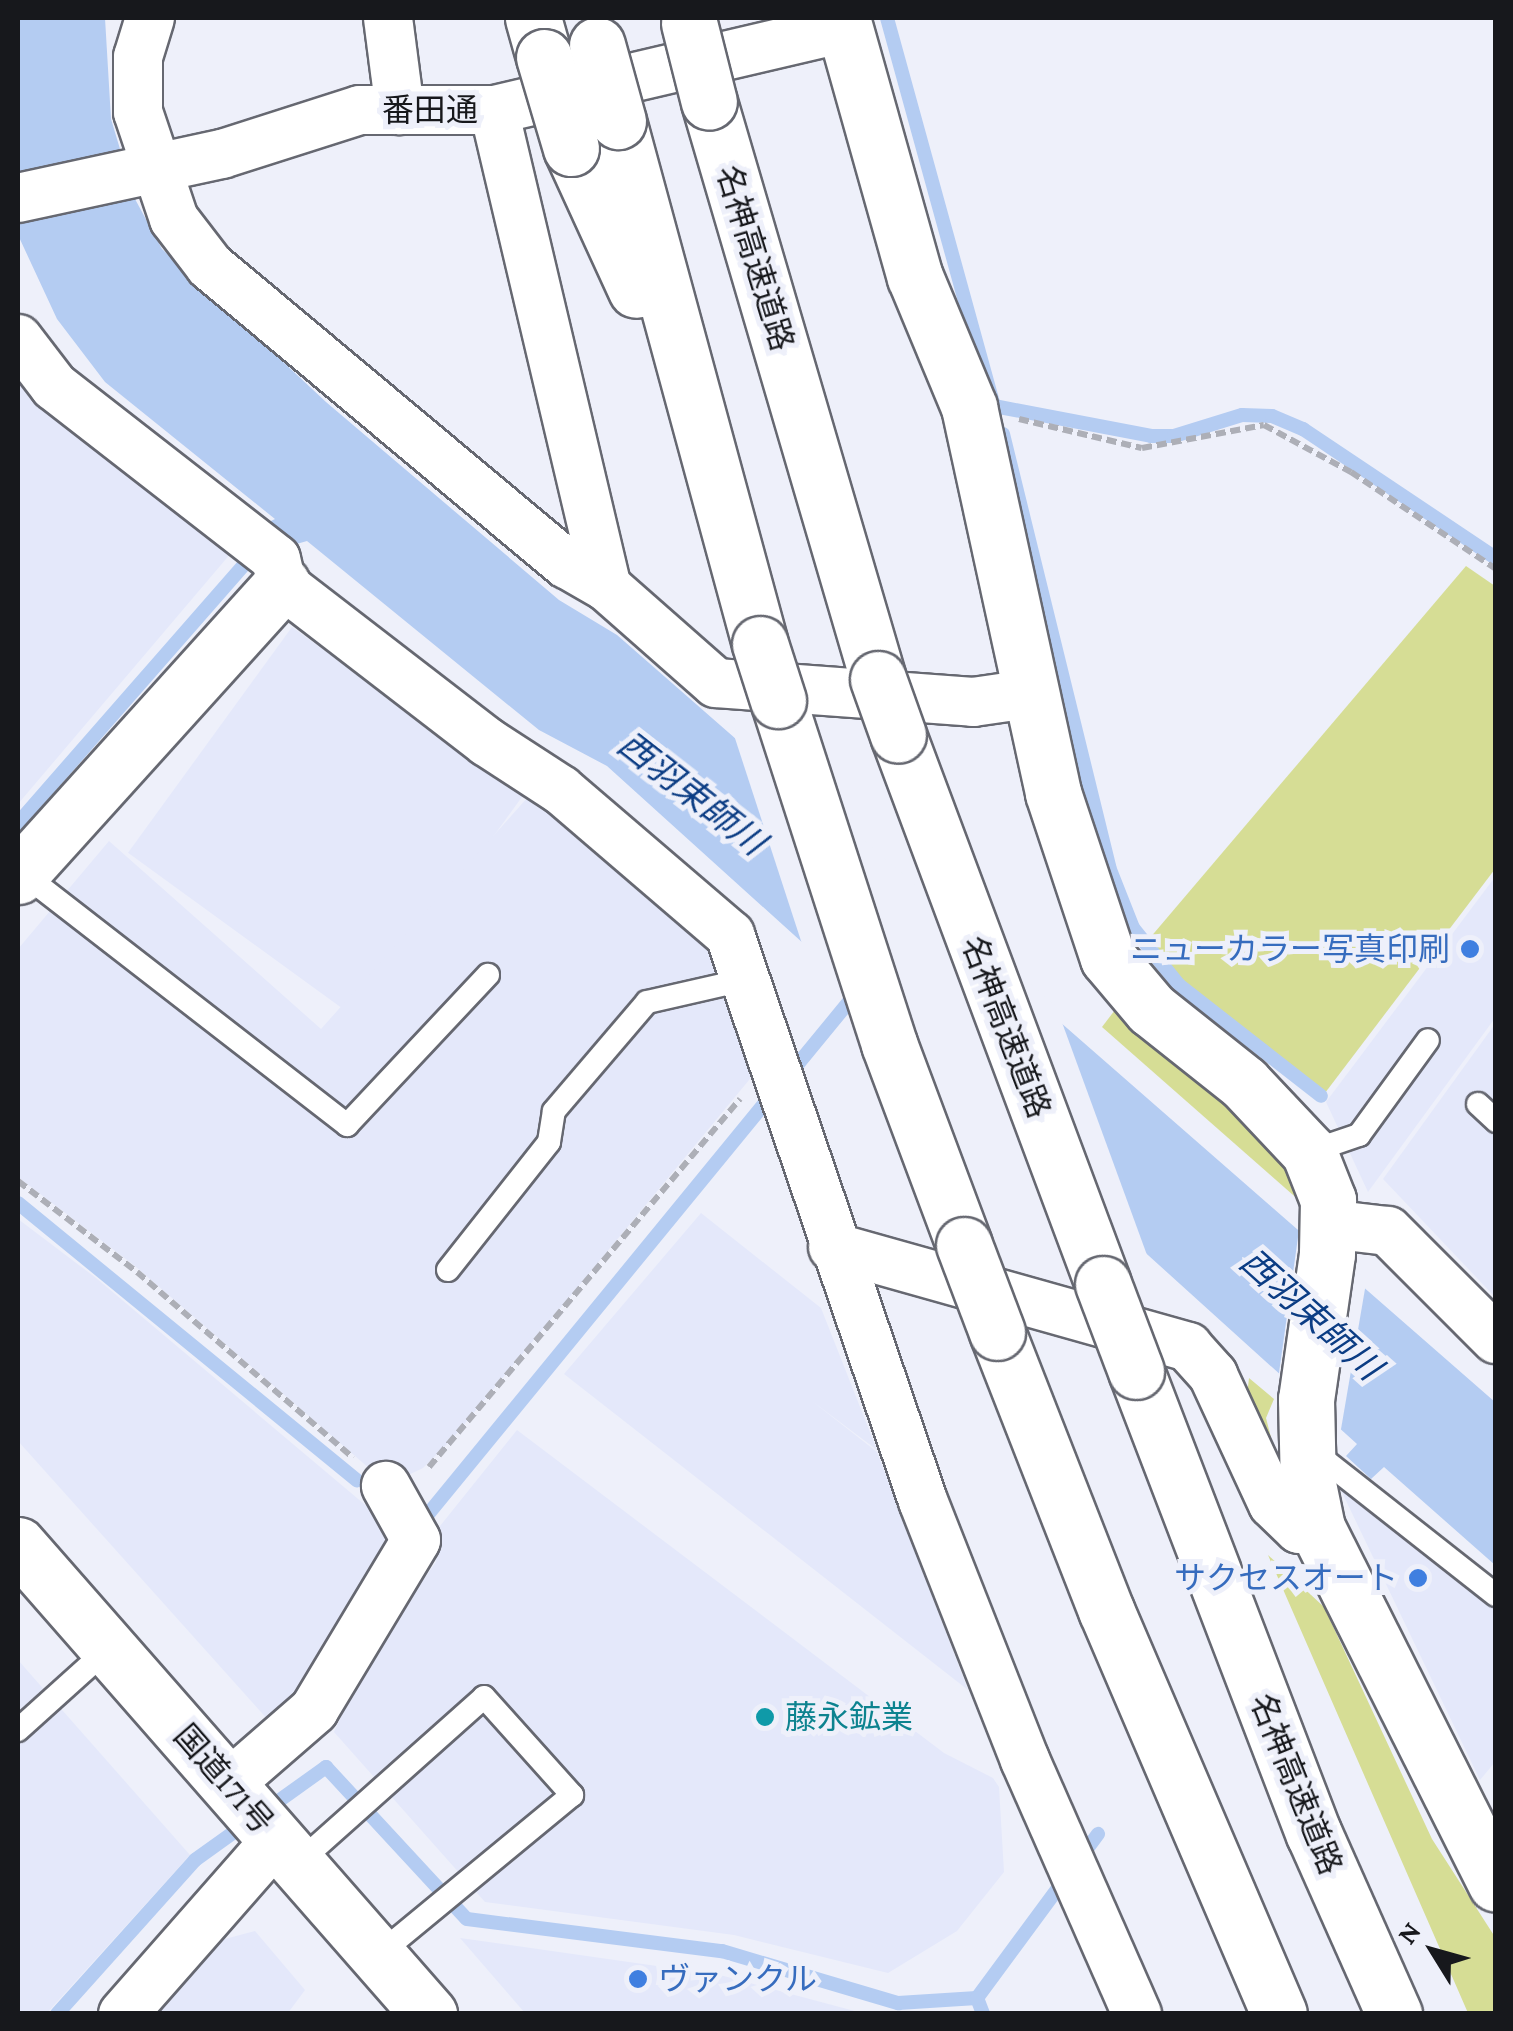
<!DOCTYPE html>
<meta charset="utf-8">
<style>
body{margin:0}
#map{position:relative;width:1513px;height:2031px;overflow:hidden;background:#eef0fa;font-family:"Crimson Pro","Noto Sans JP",serif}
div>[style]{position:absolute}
.built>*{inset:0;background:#e4e8fa;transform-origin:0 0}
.green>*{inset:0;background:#d6dd95}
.water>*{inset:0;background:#b4ccf2}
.pier>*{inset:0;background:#eef0fa}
.stream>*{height:14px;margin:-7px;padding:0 7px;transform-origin:7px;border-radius:7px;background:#b4ccf2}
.path>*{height:6px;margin-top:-3px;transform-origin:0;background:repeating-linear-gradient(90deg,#adafb7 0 10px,transparent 0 15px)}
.roads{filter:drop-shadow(2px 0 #666871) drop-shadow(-2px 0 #666871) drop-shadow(0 2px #666871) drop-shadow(0 -2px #666871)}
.lane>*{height:22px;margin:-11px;padding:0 11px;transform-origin:11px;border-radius:11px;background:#fff}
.street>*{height:48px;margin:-24px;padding:0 24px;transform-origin:24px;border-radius:24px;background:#fff}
.secondary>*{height:55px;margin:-27.5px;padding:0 27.5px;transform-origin:27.5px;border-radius:27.5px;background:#fff}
.highway>*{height:55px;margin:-27.5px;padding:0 27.5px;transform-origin:27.5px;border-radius:27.5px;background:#fff}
.bridges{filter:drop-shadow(2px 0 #666871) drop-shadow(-2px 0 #666871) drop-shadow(0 2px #666871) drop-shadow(0 -2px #666871)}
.highway-bridge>*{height:55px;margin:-27.5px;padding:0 27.5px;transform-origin:27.5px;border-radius:27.5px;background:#fff}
.dots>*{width:28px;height:28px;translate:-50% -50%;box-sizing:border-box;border:5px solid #eef0fa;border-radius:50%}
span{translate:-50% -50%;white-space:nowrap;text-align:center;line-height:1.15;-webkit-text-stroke:10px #eef0fa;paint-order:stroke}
.street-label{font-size:32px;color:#17181c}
.shop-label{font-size:32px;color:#366cbe}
.right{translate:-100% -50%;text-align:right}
.left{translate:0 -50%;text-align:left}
.culture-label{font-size:32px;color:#0d838f}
.water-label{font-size:35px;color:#0c3d84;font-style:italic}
.frame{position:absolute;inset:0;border:20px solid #17181c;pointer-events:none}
.north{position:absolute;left:1383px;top:1901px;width:100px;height:100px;-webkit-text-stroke:8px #eef0fa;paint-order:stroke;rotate:307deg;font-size:28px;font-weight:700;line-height:40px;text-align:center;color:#17181c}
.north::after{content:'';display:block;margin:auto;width:35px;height:45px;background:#17181c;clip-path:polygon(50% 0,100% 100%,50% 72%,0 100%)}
</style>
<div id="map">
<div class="built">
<i style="clip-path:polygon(18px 382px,58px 418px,237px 546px,18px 804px)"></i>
<i style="left:292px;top:627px;width:286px;height:279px;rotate:36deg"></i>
<i style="clip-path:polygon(528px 797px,604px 852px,642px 893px,717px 952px,754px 1074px,452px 1439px,423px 1468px,402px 1478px,377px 1475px,135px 1266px,18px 1177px,18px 949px,109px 841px,321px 1029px)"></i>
<i style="clip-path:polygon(1495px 877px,1495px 1018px,1368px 1192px,1326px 1102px)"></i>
<i style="clip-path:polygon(1495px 1024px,1495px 1297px,1383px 1179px)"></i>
<i style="clip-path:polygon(701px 1213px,821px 1308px,877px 1450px,812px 1401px,877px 1452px,968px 1690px,564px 1374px)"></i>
<i style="clip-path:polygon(18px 1219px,96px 1278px,408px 1541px,277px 1730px,18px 1441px)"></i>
<i style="clip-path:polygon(517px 1430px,944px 1753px,993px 1778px,999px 1787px,1004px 1872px,957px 1931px,888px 1973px,734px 1935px,485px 1902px,334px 1732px,365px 1662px,436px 1562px,440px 1526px)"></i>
<i style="clip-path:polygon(1337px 1482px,1495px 1584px,1495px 1762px,1480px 1780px)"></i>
<i style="clip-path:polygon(18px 1660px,190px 1855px,47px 2013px,18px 2013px)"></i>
<i style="clip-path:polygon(255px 1931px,305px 1990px,288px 2013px,152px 2014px,221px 1940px)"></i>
<i style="clip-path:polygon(460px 1938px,720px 1975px,862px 2013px,525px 2013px)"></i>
</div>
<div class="green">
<i style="clip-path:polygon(1466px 566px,1495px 586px,1495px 869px,1325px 1093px,1184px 986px,1149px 939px)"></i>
<i style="clip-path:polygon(1118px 1006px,1277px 1148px,1301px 1202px,1102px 1027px)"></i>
<i style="clip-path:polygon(1249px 1378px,1274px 1399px,1266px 1418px,1284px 1488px,1245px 1414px)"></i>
<i style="clip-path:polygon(1268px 1555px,1324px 1607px,1432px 1839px,1495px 1937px,1495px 2013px,1468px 2013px)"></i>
</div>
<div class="water">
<i style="clip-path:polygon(18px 18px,105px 18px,111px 119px,135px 199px,162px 249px,326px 402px,559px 600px,617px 635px,1495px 1402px,1495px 1565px,1384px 1467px,1371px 1479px,1346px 1456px,1357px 1444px,607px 766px,539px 730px,307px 541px,286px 547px,259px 527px,275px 519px,105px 382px,57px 319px,18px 235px)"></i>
</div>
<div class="pier">
<i style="clip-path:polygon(731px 726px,1056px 1006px,1151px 1266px,803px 947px)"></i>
<i style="clip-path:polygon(1300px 1223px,1366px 1283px,1340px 1435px,1278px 1380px)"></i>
</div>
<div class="stream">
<i style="left:887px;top:18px;width:402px;rotate:74.6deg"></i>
<i style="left:994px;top:406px;width:160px;rotate:10.8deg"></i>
<i style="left:1151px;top:436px;width:23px"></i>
<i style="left:1174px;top:436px;width:71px;rotate:-17.2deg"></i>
<i style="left:1242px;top:415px;width:30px;rotate:2deg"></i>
<i style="left:1272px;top:416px;width:34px;rotate:23deg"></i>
<i style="left:1303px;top:429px;width:232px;rotate:33.8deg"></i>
<i style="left:1003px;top:434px;width:446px;rotate:76.2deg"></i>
<i style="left:1109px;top:867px;width:66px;rotate:68.5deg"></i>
<i style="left:1133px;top:928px;width:73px;rotate:51.1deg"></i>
<i style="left:1179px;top:985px;width:180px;rotate:38deg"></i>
<i style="left:18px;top:823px;width:359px;rotate:-48.8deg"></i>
<i style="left:788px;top:1076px;width:109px;rotate:-50.6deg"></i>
<i style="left:18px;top:1203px;width:438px;rotate:39.3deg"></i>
<i style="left:429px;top:1513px;width:544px;rotate:-50.67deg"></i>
<i style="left:266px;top:1810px;width:74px;rotate:-35.6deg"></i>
<i style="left:326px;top:1767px;width:207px;rotate:47.2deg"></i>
<i style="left:467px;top:1919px;width:257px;rotate:7.2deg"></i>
<i style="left:722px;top:1951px;width:184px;rotate:16.5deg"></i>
<i style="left:898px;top:2003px;width:79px;rotate:-3.6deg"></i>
<i style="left:977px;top:1998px;width:204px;rotate:-53.6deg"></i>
<i style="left:977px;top:1998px;width:17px;rotate:69deg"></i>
<i style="left:57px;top:2014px;width:207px;rotate:-48.1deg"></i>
<i style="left:195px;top:1860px;width:65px;rotate:-35.6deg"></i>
</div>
<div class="path">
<i style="left:1019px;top:419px;width:126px;rotate:13.3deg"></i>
<i style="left:1142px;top:448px;width:124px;rotate:-10.7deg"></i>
<i style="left:1264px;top:425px;width:99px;rotate:28.4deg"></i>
<i style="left:1351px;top:472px;width:174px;rotate:33.8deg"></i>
<i style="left:18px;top:1181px;width:150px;rotate:37.4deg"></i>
<i style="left:137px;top:1272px;width:285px;rotate:40.7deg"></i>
<i style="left:429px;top:1467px;width:482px;rotate:-49.8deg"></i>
</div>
<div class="roads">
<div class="lane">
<i style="left:21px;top:872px;width:413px;rotate:37.8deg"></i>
<i style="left:347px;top:1125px;width:206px;rotate:-46.8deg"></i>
<i style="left:1478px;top:1104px;width:25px;rotate:43deg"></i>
<i style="left:1309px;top:1152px;width:53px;rotate:-18.8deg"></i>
<i style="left:1359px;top:1135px;width:117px;rotate:-54deg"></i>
<i style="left:448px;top:1270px;width:163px;rotate:-51.7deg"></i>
<i style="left:549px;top:1142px;width:31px;rotate:-81deg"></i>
<i style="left:554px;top:1111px;width:143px;rotate:-49.5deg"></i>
<i style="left:647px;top:1002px;width:99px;rotate:-12.8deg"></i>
<i style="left:1314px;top:1452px;width:231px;rotate:38.2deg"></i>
<i style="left:18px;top:1730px;width:121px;rotate:-42deg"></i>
<i style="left:298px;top:1863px;width:249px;rotate:-41.7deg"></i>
<i style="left:484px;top:1697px;width:132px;rotate:48.1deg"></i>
<i style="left:572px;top:1795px;width:251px;rotate:140.5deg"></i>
</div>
<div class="street">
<i style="left:150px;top:18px;width:41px;rotate:107.1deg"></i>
<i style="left:138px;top:57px;width:55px;rotate:90deg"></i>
<i style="left:138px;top:112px;width:113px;rotate:71.4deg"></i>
<i style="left:174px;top:219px;width:59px;rotate:52.5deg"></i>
<i style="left:210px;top:266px;width:465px;rotate:39.9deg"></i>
<i style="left:567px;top:564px;width:46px;rotate:29.9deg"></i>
<i style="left:388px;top:18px;width:93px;rotate:82.6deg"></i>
<i style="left:494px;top:110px;width:490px;rotate:76.7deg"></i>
<i style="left:607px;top:587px;width:145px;rotate:41.4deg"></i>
<i style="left:716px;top:683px;width:258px;rotate:4.2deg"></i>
<i style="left:973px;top:702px;width:56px;rotate:-8.3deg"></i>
<i style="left:18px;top:198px;width:209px;rotate:-12.2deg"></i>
<i style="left:222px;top:154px;width:145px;rotate:-17.7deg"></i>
<i style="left:360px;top:110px;width:134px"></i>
<i style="left:494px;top:110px;width:359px;rotate:-13.2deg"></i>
<i style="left:18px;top:339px;width:59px;rotate:52.5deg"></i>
<i style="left:54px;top:386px;width:281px;rotate:37.9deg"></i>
<i style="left:276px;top:559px;width:26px;rotate:77deg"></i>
<i style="left:282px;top:584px;width:259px;rotate:37.6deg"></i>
<i style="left:487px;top:742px;width:88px;rotate:33deg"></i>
<i style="left:561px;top:790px;width:223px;rotate:40.6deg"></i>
<i style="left:730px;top:935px;width:598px;rotate:71.17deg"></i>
<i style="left:923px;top:1501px;width:278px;rotate:68.5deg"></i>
<i style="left:1025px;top:1760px;width:278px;rotate:66.2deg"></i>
<i style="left:1328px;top:1224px;width:60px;rotate:6.7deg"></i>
<i style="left:1388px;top:1231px;width:153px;rotate:45deg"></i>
<i style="left:833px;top:1247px;width:369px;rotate:15.7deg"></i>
<i style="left:1188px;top:1347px;width:38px;rotate:48deg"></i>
<i style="left:1213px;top:1375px;width:142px;rotate:65.1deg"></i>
<i style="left:1273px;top:1504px;width:36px;rotate:44deg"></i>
<i style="left:1299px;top:1529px;width:18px;rotate:-3deg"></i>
<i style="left:229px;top:1784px;width:113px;rotate:-41deg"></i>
<i style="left:314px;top:1710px;width:198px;rotate:-59deg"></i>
<i style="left:416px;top:1540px;width:62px;rotate:-119.1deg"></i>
<i style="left:123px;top:2014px;width:233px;rotate:-48.7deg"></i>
</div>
<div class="secondary">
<i style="left:842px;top:18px;width:269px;rotate:74.3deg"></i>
<i style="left:915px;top:277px;width:141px;rotate:67.4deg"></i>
<i style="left:969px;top:407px;width:395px;rotate:77.7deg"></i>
<i style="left:1053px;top:793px;width:174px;rotate:71.6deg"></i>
<i style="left:1108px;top:958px;width:67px;rotate:49.9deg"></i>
<i style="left:1151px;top:1009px;width:119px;rotate:38.5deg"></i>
<i style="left:1244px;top:1083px;width:95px;rotate:46.7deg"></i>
<i style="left:1309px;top:1152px;width:52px;rotate:68.4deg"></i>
<i style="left:1328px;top:1200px;width:54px;rotate:91.1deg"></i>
<i style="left:1327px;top:1254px;width:147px;rotate:98.2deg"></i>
<i style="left:1306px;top:1399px;width:85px;rotate:88.7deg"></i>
<i style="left:1308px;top:1484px;width:45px;rotate:78.4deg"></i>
<i style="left:1317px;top:1528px;width:398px;rotate:63.3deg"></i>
<i style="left:18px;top:876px;width:394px;rotate:-47.9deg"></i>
</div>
<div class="highway">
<i style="left:533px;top:18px;width:41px;rotate:74.2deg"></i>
<i style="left:709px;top:102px;width:601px;rotate:73.67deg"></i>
<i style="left:618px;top:121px;width:542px;rotate:74.81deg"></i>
<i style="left:571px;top:148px;width:156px;rotate:65.4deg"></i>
<i style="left:778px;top:700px;width:361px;rotate:72.1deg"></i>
<i style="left:889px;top:1044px;width:215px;rotate:69.5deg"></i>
<i style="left:898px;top:735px;width:586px;rotate:69.52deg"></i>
<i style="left:997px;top:1332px;width:299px;rotate:68.6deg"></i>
<i style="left:1106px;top:1610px;width:439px;rotate:66.8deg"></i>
<i style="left:1136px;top:1371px;width:496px;rotate:69deg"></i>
<i style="left:1314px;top:1834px;width:197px;rotate:66deg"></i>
<i style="left:18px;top:1545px;width:624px;rotate:48.77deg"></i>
</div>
</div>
<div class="bridges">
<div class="highway-bridge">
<i style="left:689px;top:23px;width:81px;rotate:75.8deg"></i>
<i style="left:597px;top:45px;width:79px;rotate:74.6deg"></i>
<i style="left:544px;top:57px;width:95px;rotate:73.5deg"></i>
<i style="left:760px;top:644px;width:59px;rotate:72.2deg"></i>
<i style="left:878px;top:679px;width:59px;rotate:70.3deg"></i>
<i style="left:964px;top:1245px;width:93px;rotate:69.2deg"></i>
<i style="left:1103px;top:1284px;width:93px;rotate:69.2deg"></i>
</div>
</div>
<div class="dots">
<i style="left:1470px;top:949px;background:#3f7fe0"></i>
<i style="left:1418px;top:1578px;background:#3f7fe0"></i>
<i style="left:765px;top:1717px;background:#0f9aa8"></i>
<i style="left:638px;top:1979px;background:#3f7fe0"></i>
</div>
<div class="street-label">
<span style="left:430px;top:110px">番田通</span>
<span style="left:755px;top:258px;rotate:73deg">名神高速道路</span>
<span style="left:1006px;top:1027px;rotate:69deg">名神高速道路</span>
<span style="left:224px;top:1779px;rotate:49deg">国道171号</span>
<span style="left:1296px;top:1784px;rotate:68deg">名神高速道路</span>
</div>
<div class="shop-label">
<span class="right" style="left:1450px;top:949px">ニューカラー写真印刷</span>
<span class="right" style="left:1398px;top:1578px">サクセスオート</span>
<span class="left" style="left:658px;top:1979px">ヴァンクル</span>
</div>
<div class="culture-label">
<span class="left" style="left:785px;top:1717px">藤永鉱業</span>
</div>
<div class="water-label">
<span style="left:691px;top:794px;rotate:38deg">西羽束師川</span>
<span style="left:1310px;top:1315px;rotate:42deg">西羽束師川</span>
</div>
<div class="frame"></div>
<div class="north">N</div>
</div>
